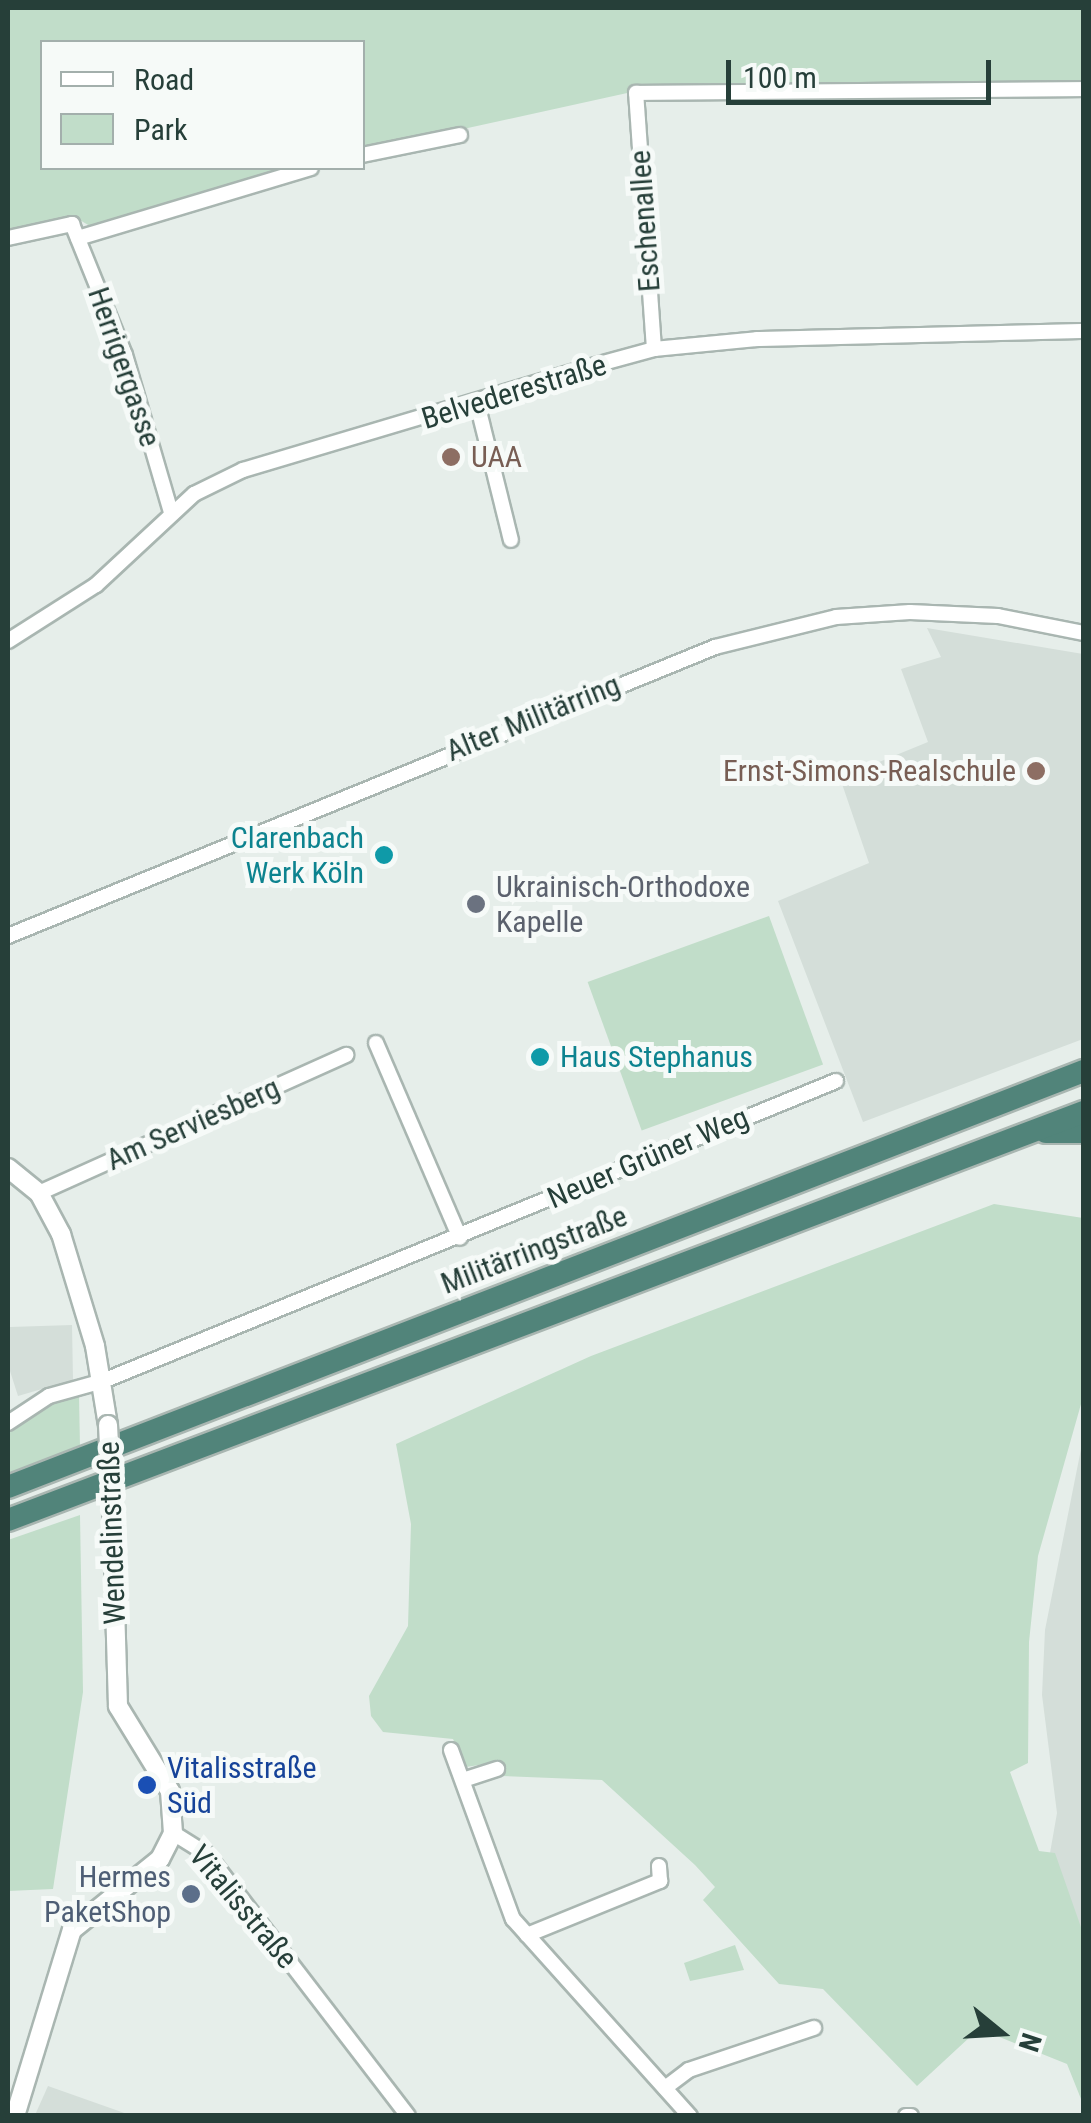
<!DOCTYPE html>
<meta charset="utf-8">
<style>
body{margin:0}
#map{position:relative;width:1091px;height:2123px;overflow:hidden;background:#e6eeea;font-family:"Roboto Condensed",sans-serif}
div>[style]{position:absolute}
.built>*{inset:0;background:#d4ded9}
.green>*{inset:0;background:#c1ddc9;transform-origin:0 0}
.roads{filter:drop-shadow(2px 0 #a9b6b1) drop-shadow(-2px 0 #a9b6b1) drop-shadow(0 2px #a9b6b1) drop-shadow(0 -2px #a9b6b1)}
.minor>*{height:14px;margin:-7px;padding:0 7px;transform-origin:7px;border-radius:7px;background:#fff}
.tertiary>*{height:18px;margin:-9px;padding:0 9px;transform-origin:9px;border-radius:9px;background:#fff}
.trunk>*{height:22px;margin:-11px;padding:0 11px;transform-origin:11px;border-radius:11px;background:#51847a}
.bridges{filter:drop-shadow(2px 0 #a9b6b1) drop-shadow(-2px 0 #a9b6b1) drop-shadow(0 2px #a9b6b1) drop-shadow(0 -2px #a9b6b1)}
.tertiary-bridge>*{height:18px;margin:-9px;padding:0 9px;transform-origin:9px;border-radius:9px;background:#fff}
.dots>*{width:28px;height:28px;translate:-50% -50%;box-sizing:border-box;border:5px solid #f6faf8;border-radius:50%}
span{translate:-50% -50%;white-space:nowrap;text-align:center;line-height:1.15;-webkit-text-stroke:10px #f6faf8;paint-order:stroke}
.street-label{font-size:30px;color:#263f39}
.education-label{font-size:30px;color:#785e54}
.left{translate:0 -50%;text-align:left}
.right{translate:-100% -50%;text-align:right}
.culture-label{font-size:30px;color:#0d838f}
.worship-label{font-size:30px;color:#5b616d}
.transit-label{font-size:30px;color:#164399}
.service-label{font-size:30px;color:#4e5e75}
.frame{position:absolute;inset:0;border:10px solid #263f39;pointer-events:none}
.legend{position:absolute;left:40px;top:40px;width:325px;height:130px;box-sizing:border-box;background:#f6faf8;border:2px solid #a3afac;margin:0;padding:12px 18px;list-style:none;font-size:30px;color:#263f39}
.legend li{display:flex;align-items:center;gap:20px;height:50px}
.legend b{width:50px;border:2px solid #a3afac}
.north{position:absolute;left:951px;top:1983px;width:100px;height:100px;-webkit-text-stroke:8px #f6faf8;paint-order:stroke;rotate:108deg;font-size:28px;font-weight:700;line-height:40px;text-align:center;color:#263f39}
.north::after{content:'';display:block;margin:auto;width:35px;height:45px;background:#263f39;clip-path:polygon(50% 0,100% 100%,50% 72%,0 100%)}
.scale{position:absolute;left:726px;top:60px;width:265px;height:45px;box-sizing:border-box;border:5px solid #263f39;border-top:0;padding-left:12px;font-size:30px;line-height:35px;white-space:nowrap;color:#263f39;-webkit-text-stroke:8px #f6faf8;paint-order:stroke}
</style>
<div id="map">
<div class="built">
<i style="clip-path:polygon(927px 628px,1083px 654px,1083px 1039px,863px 1122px,778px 901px,869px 863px,840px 778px,928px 742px,901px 669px,941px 657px)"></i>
<i style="clip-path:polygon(72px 1325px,73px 1380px,18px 1396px,10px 1371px,10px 1327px)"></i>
<i style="clip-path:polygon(1083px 1439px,1083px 1937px,1050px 1853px,1057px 1813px,1042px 1695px,1045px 1630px)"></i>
<i style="clip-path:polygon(48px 2086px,130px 2115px,35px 2115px)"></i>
</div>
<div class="green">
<i style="clip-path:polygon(8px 8px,1083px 8px,1083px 83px,659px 86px,363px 151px,362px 42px,42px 42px,42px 168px,294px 168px,90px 226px,78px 219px,8px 235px)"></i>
<i style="left:769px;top:916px;width:158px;height:193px;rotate:70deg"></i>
<i style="clip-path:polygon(994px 1204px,1083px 1218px,1083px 1397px,1038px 1556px,1029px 1642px,1028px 1763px,1010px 1772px,1039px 1851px,1055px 1853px,1083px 1933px,1083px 2104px,1067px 2064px,992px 2034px,984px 2024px,917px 2086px,823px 1989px,779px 1984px,703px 1900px,715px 1887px,695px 1865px,602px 1780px,502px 1776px,498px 1762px,466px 1767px,453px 1739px,383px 1732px,371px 1716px,369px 1696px,408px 1626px,411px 1524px,396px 1444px,591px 1356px)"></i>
<i style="clip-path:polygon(79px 1396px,80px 1447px,8px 1474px,8px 1431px,51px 1404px)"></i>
<i style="clip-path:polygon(80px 1515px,83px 1692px,53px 1889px,8px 1891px,8px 1540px)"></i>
<i style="clip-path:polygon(735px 1945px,744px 1970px,690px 1981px,684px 1963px)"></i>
</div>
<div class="roads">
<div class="minor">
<i style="left:362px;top:155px;width:100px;rotate:-11.5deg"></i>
<i style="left:8px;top:238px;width:66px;rotate:-12.3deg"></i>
<i style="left:72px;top:224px;width:141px;rotate:68deg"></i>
<i style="left:125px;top:355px;width:164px;rotate:73.7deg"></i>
<i style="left:78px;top:238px;width:243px;rotate:-16.7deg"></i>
<i style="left:654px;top:349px;width:257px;rotate:-94deg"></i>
<i style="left:636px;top:93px;width:448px;rotate:-0.5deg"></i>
<i style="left:477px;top:403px;width:141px;rotate:76.1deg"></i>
<i style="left:8px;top:641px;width:104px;rotate:-32.5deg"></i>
<i style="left:96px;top:585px;width:134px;rotate:-42.9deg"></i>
<i style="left:194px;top:494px;width:55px;rotate:-26.1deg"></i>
<i style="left:243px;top:470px;width:353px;rotate:-16.6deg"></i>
<i style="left:581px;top:369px;width:76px;rotate:-15.3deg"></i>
<i style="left:654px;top:349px;width:103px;rotate:-5.5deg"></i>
<i style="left:757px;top:339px;width:327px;rotate:-1.4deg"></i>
<i style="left:8px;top:936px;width:764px;rotate:-22.23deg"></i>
<i style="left:715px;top:647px;width:125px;rotate:-13.9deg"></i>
<i style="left:836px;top:617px;width:74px;rotate:-3.9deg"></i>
<i style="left:910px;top:612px;width:88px;rotate:2.6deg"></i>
<i style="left:998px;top:616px;width:88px;rotate:11.2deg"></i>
<i style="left:376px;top:1043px;width:212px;rotate:66.7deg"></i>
<i style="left:39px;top:1193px;width:337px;rotate:-24.2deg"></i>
<i style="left:8px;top:1423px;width:49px;rotate:-33.4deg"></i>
<i style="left:49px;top:1396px;width:56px;rotate:-15.5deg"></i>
<i style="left:103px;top:1381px;width:792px;rotate:-22.26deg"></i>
<i style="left:451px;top:1750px;width:180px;rotate:69.9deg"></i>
<i style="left:513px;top:1919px;width:265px;rotate:48.1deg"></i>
<i style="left:463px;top:1780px;width:36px;rotate:-18deg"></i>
<i style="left:173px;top:1833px;width:40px;rotate:32deg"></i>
<i style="left:207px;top:1854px;width:330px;rotate:52.5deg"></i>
<i style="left:527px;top:1935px;width:144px;rotate:-22.1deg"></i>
<i style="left:660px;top:1881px;width:15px;rotate:-94deg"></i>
<i style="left:665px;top:2088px;width:30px;rotate:-37deg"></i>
<i style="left:689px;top:2070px;width:132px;rotate:-18.6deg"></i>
<i style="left:906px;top:2116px;width:5px"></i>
</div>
<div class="tertiary">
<i style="left:8px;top:1168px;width:40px;rotate:39deg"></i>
<i style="left:39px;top:1193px;width:47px;rotate:61.8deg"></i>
<i style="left:61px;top:1234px;width:117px;rotate:73.1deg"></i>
<i style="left:95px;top:1346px;width:80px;rotate:80.7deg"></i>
<i style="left:15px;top:2116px;width:195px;rotate:-73deg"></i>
<i style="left:72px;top:1930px;width:113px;rotate:-38.9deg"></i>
<i style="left:160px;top:1859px;width:29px;rotate:-63deg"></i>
<i style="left:173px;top:1833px;width:42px;rotate:-94.1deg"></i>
<i style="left:170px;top:1791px;width:100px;rotate:-121.5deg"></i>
<i style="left:118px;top:1706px;width:201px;rotate:-91.7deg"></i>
</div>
<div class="trunk">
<i style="left:1046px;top:1132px;width:38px"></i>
<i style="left:8px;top:1487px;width:1154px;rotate:-21.14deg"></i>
<i style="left:8px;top:1520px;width:1151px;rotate:-20.77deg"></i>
</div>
</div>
<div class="bridges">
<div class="tertiary-bridge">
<i style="left:108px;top:1425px;width:80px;rotate:87.1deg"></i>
</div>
</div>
<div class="dots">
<i style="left:451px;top:457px;background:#8d6e63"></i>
<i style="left:1036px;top:771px;background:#8d6e63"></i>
<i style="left:384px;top:855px;background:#0f9aa8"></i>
<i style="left:476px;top:904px;background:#6b7280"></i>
<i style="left:540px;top:1057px;background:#0f9aa8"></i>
<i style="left:147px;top:1785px;background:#1a4fb4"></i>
<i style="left:191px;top:1894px;background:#5c6f8a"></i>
</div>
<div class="street-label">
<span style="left:645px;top:221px;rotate:-94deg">Eschenallee</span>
<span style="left:124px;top:367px;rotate:71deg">Herrigergasse</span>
<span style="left:514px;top:392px;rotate:-17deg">Belvederestraße</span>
<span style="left:533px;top:718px;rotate:-22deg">Alter Militärring</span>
<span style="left:193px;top:1124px;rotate:-24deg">Am Serviesberg</span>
<span style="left:648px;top:1158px;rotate:-23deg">Neuer Grüner Weg</span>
<span style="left:534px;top:1250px;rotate:-21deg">Militärringstraße</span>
<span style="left:112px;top:1533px;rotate:-92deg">Wendelinstraße</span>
<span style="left:243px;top:1907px;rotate:50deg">Vitalisstraße</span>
</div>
<div class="education-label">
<span class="left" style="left:471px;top:457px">UAA</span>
<span class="right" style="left:1016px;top:771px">Ernst-Simons-Realschule</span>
</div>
<div class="culture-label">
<span class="right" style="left:364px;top:855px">Clarenbach<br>Werk Köln</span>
<span class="left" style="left:560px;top:1057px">Haus Stephanus</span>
</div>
<div class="worship-label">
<span class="left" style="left:496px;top:904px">Ukrainisch-Orthodoxe<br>Kapelle</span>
</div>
<div class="transit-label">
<span class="left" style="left:167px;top:1785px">Vitalisstraße<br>Süd</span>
</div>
<div class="service-label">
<span class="right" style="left:171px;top:1894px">Hermes<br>PaketShop</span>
</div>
<div class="frame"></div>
<ul class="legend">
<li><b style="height:12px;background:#fff"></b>Road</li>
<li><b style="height:28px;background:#c1ddc9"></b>Park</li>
</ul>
<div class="north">N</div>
<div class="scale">100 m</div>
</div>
